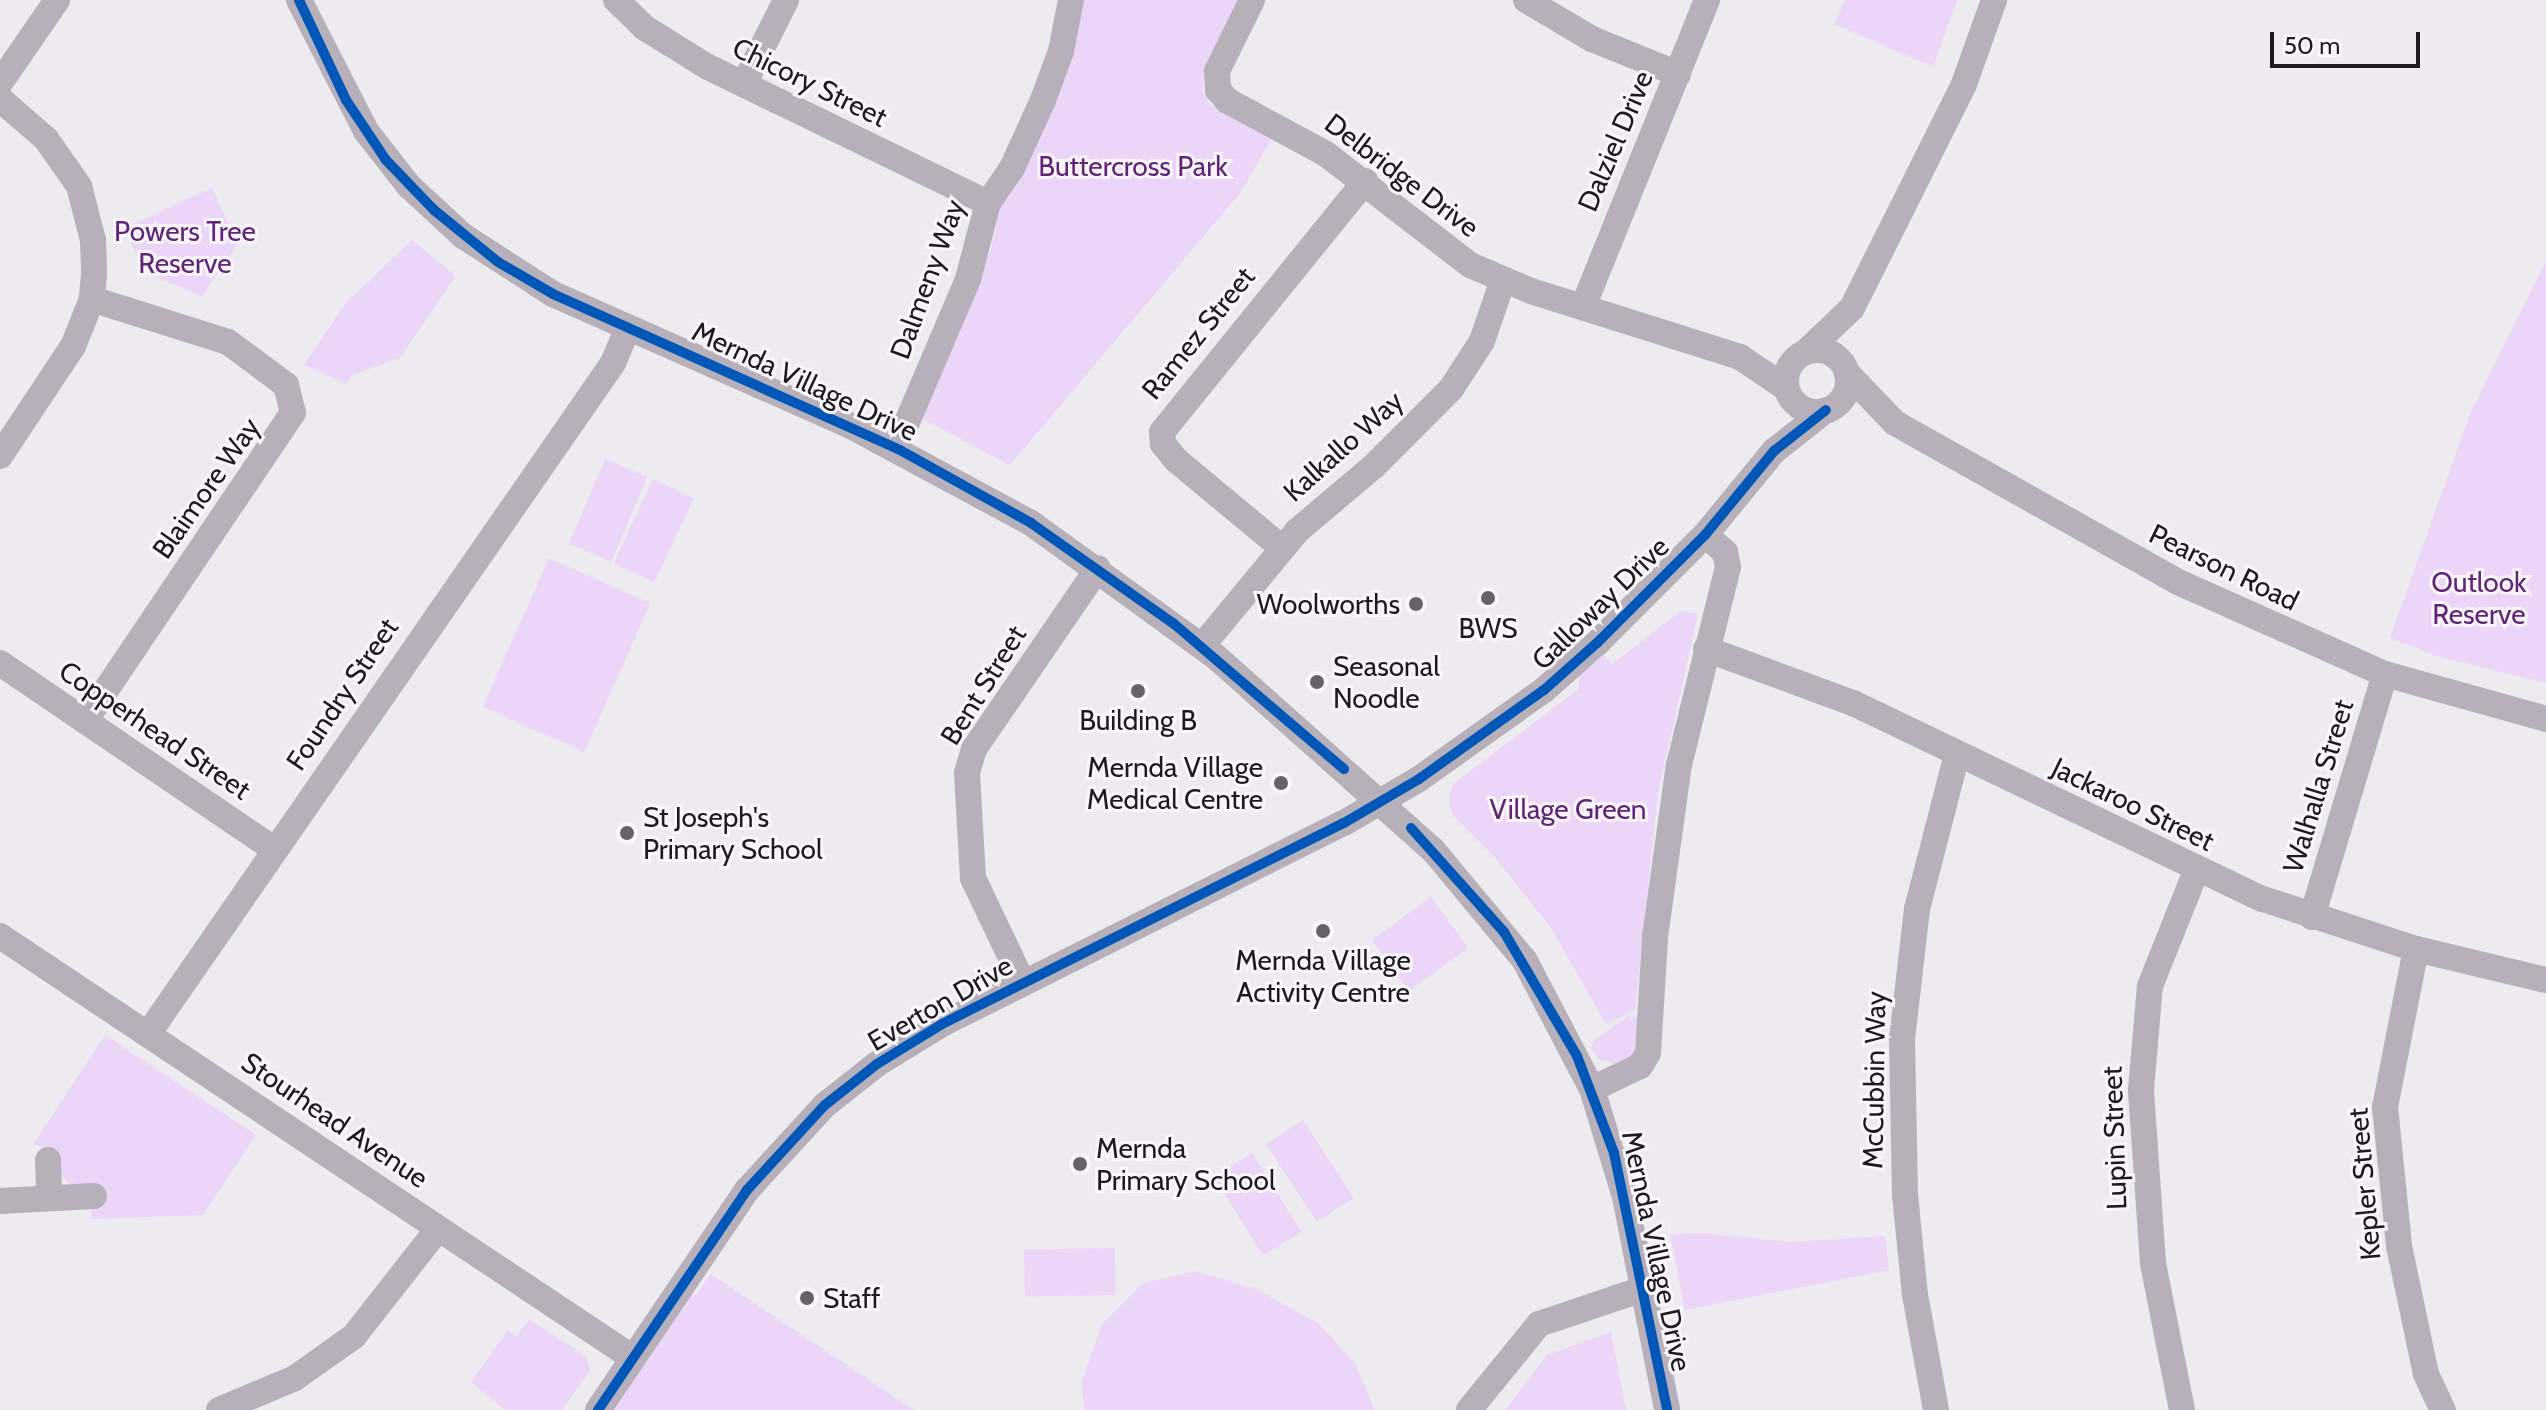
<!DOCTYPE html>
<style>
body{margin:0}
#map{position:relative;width:2546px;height:1410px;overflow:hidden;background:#edeaf0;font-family:Cabin,sans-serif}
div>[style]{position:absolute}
.green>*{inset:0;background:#ecd6f8;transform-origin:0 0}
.minor>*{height:26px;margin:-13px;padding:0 13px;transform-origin:13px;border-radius:13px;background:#b7b0ba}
.minor>.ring{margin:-13px;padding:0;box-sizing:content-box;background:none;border:26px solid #b7b0ba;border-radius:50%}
.cycleway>*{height:10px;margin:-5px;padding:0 5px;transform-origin:5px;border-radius:5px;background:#0057b8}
.dots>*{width:22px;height:22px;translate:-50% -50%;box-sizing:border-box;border:4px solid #fbf6fe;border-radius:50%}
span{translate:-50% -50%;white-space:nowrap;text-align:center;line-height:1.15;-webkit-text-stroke:6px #fbf6fe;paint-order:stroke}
.street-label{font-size:28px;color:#1e1b1f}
.park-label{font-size:28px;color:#5f2577}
.poi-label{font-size:28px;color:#1e1b1f}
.right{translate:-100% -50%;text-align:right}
.left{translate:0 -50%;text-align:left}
.scale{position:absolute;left:2270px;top:32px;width:150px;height:36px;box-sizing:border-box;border:4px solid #1e1b1f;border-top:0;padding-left:10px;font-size:24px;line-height:28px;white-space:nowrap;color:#1e1b1f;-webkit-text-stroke:6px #fbf6fe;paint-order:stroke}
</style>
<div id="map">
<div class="green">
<i style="clip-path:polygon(1082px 0,1242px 0,1204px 75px,1203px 91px,1210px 105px,1274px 134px,1241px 192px,1010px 465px,921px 418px,992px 246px,1000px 208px,1016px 186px,1057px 94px)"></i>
<i style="clip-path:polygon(1845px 0,1957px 0,1933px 67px,1834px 24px)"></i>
<i style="clip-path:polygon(212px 188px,227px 221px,245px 233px,202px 296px,151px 275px,141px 265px,124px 228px)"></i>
<i style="clip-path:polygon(412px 240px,456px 276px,400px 358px,352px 375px,346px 384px,304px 365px,345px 304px)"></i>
<i style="clip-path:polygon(2546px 261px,2546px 683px,2440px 657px,2390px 638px,2470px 414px)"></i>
<i style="left:605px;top:459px;width:46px;height:92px;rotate:23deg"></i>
<i style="left:653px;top:479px;width:45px;height:93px;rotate:25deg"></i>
<i style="left:549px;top:558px;width:111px;height:163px;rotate:24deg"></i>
<i style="clip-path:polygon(1681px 611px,1698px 614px,1658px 792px,1635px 1010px,1606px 1024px,1551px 928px,1496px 859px,1453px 816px,1448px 800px,1453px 784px,1579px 689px,1580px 673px,1601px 652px,1612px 664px)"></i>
<i style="left:1431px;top:897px;width:63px;height:73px;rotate:54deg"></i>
<i style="clip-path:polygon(1628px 1016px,1639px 1017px,1633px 1057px,1614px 1064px,1599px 1059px,1591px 1049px,1593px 1041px)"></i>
<i style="clip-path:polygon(105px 1035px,256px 1135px,203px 1215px,90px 1219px,92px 1207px,61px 1175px,56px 1156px,34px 1143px)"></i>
<i style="left:1303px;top:1120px;width:93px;height:44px;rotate:57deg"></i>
<i style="left:1252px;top:1153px;width:93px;height:45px;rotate:58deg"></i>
<i style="clip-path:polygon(1704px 1233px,1789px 1242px,1885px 1236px,1889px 1270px,1685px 1310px,1670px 1234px)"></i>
<i style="left:1115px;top:1248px;width:47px;height:91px;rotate:89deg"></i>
<i style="clip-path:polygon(1195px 1271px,1256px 1289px,1318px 1323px,1355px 1363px,1375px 1410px,1085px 1410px,1081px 1384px,1102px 1324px,1142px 1284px)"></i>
<i style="clip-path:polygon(711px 1274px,914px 1410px,611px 1410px,687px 1297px,697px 1294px)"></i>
<i style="clip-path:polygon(529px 1319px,587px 1357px,590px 1370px,562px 1410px,505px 1410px,471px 1382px,508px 1330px,517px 1336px)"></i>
<i style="clip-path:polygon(1611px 1332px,1626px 1410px,1505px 1410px,1547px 1355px)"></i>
</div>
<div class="minor">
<i style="left:299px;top:0;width:147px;rotate:62.9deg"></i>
<i style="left:366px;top:131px;width:70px;rotate:52deg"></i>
<i style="left:409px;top:186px;width:74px;rotate:42.8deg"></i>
<i style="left:463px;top:236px;width:107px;rotate:32.8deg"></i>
<i style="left:553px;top:294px;width:324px;rotate:23.9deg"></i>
<i style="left:849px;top:425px;width:207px;rotate:28.3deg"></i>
<i style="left:1031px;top:523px;width:227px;rotate:35.9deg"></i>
<i style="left:1215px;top:656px;width:292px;rotate:41.7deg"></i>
<i style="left:1433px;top:850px;width:144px;rotate:50.3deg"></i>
<i style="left:1525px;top:961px;width:144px;rotate:62.4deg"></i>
<i style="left:1592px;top:1089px;width:113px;rotate:73deg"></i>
<i style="left:1625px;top:1197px;width:217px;rotate:78.8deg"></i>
<i style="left:616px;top:0;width:40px;rotate:44deg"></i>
<i style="left:645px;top:28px;width:74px;rotate:31.8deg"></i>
<i style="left:708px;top:67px;width:311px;rotate:25.9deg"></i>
<i style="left:1252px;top:0;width:79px;rotate:116.2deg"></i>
<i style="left:1217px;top:71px;width:19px;rotate:87deg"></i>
<i style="left:1218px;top:90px;width:15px;rotate:48deg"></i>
<i style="left:1228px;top:101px;width:111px;rotate:28.4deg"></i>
<i style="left:1326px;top:154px;width:182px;rotate:37.6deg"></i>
<i style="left:1470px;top:265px;width:66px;rotate:23.1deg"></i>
<i style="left:1531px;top:291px;width:219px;rotate:17.5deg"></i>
<i style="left:1740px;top:357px;width:55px;rotate:34deg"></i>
<i style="left:1526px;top:0;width:77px;rotate:30.6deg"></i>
<i style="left:1592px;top:39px;width:93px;rotate:22.1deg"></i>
<i style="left:0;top:83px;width:101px;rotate:-55.5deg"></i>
<i style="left:744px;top:84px;width:94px;rotate:-63.4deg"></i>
<i style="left:0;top:99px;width:61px;rotate:41deg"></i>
<i style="left:46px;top:139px;width:57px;rotate:54.9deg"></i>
<i style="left:79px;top:186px;width:56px;rotate:75.5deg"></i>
<i style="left:93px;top:240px;width:34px;rotate:88deg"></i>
<i style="left:94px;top:274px;width:25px;rotate:95deg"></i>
<i style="left:92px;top:299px;width:51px;rotate:112deg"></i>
<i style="left:73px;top:346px;width:132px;rotate:123.6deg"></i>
<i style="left:1583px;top:307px;width:331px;rotate:-68deg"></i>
<i class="ring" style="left:1786px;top:350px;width:36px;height:36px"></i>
<i style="left:1807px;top:351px;width:62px;rotate:-43.7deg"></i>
<i style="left:1852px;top:308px;width:250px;rotate:-63.4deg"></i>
<i style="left:1964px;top:84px;width:89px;rotate:-70.3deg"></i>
<i style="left:1847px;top:373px;width:69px;rotate:46.2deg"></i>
<i style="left:1895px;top:423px;width:325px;rotate:29.3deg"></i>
<i style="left:2178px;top:582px;width:227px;rotate:24deg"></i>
<i style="left:2385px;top:674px;width:167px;rotate:15.6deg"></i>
<i style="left:896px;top:448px;width:184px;rotate:-66.9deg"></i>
<i style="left:968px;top:279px;width:79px;rotate:-75.3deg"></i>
<i style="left:988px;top:203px;width:42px;rotate:-55.6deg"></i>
<i style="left:1012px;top:168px;width:75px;rotate:-65.5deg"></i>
<i style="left:1043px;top:100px;width:52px;rotate:-69.8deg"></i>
<i style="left:1061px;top:51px;width:52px;rotate:-78.9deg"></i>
<i style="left:1282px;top:548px;width:138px;rotate:-140.3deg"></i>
<i style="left:1176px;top:460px;width:21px;rotate:-129deg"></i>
<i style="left:1163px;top:444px;width:12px;rotate:-95deg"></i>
<i style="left:1162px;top:432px;width:323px;rotate:-51deg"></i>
<i style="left:1202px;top:646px;width:149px;rotate:-50.4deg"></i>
<i style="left:1297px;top:531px;width:101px;rotate:-40.2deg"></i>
<i style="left:1374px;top:466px;width:109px;rotate:-45deg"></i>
<i style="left:1451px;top:389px;width:57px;rotate:-57.1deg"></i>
<i style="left:1482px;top:341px;width:65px;rotate:-71deg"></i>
<i style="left:1706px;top:649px;width:157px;rotate:20.2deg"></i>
<i style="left:1853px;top:703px;width:454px;rotate:25.6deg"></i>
<i style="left:2263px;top:899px;width:161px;rotate:18.1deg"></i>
<i style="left:2416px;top:949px;width:134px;rotate:13.4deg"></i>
<i style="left:0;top:663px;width:331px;rotate:34.2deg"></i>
<i style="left:85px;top:721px;width:372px;rotate:-56deg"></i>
<i style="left:293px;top:413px;width:29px;rotate:-104deg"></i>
<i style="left:286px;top:385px;width:72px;rotate:-143.4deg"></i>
<i style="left:228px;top:342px;width:143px;rotate:-162.5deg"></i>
<i style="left:2312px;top:917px;width:254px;rotate:-73.3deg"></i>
<i style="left:0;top:936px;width:761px;rotate:33.69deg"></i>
<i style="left:2416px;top:949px;width:161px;rotate:101.1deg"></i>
<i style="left:2385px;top:1107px;width:140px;rotate:84.2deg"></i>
<i style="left:2399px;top:1246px;width:131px;rotate:78.1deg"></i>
<i style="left:2426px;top:1374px;width:40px;rotate:65deg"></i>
<i style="left:1023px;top:983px;width:116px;rotate:-115.5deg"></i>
<i style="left:973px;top:878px;width:105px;rotate:-93.3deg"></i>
<i style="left:967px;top:773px;width:25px;rotate:-74deg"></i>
<i style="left:974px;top:749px;width:219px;rotate:-55.6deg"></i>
<i style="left:148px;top:1034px;width:816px;rotate:-55.28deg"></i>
<i style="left:613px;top:363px;width:38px;rotate:-67deg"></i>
<i style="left:1592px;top:1089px;width:53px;rotate:-25.6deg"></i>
<i style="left:1640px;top:1066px;width:15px;rotate:-58deg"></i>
<i style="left:1648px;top:1053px;width:116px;rotate:-86.5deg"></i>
<i style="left:1655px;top:937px;width:174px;rotate:-82.1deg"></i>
<i style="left:1679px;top:765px;width:204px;rotate:-76.1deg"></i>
<i style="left:1728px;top:567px;width:15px;rotate:-101deg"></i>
<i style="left:1725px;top:552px;width:26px;rotate:-140deg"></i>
<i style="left:48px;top:1160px;width:38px;rotate:88deg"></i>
<i style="left:0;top:1201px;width:94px;rotate:-3deg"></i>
<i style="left:219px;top:1410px;width:82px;rotate:-22.8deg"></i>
<i style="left:295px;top:1378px;width:72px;rotate:-35.4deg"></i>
<i style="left:354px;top:1336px;width:136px;rotate:-51.9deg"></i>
<i style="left:598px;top:1410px;width:266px;rotate:-55.9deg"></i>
<i style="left:747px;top:1190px;width:115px;rotate:-47.5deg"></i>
<i style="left:825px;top:1105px;width:66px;rotate:-38.3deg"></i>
<i style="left:877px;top:1064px;width:76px;rotate:-31.6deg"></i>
<i style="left:942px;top:1024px;width:449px;rotate:-26.6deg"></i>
<i style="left:1344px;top:823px;width:87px;rotate:-30.4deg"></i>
<i style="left:1419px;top:779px;width:153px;rotate:-35.5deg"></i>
<i style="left:1544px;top:690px;width:71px;rotate:-41.6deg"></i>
<i style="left:1597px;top:643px;width:153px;rotate:-45deg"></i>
<i style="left:1705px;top:535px;width:109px;rotate:-50.6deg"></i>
<i style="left:1774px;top:451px;width:66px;rotate:-38.3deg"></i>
<i style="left:1469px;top:1410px;width:111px;rotate:-50.9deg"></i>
<i style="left:1539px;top:1324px;width:110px;rotate:-18.6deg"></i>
<i style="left:1936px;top:1410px;width:117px;rotate:-100.3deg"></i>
<i style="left:1915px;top:1295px;width:100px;rotate:-95.7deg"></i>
<i style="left:1905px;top:1195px;width:156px;rotate:-91.1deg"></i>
<i style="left:1902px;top:1039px;width:131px;rotate:-83.4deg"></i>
<i style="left:1917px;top:909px;width:160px;rotate:-75.5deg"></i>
<i style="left:2182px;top:1410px;width:150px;rotate:-101.2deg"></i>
<i style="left:2153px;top:1263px;width:173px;rotate:-94deg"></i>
<i style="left:2141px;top:1090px;width:104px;rotate:-85.1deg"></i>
<i style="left:2150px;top:986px;width:124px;rotate:-68.2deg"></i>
</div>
<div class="cycleway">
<i style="left:299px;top:0;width:110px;rotate:64.8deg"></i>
<i style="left:346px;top:100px;width:72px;rotate:56.3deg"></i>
<i style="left:386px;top:160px;width:69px;rotate:46.2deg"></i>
<i style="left:434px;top:210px;width:82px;rotate:39.1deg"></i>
<i style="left:498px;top:262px;width:64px;rotate:30.2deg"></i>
<i style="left:553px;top:294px;width:380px;rotate:24.2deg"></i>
<i style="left:900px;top:450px;width:150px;rotate:29.1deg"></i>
<i style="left:1031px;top:523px;width:174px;rotate:35.2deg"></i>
<i style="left:1173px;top:623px;width:225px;rotate:40.5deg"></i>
<i style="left:1411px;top:828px;width:140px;rotate:48.2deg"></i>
<i style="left:1504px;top:932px;width:144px;rotate:59.5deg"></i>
<i style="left:1577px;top:1056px;width:104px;rotate:69.1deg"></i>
<i style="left:1614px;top:1153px;width:262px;rotate:78.3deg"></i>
<i style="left:598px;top:1410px;width:266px;rotate:-55.9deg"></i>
<i style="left:747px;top:1190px;width:115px;rotate:-47.5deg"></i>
<i style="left:825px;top:1105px;width:66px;rotate:-38.3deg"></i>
<i style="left:877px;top:1064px;width:76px;rotate:-31.6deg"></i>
<i style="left:942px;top:1024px;width:449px;rotate:-26.6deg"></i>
<i style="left:1344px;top:823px;width:87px;rotate:-30.4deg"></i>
<i style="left:1419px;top:779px;width:153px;rotate:-35.5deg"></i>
<i style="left:1544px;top:690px;width:71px;rotate:-41.6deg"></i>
<i style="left:1597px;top:643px;width:153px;rotate:-45deg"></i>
<i style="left:1705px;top:535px;width:109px;rotate:-50.6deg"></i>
<i style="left:1774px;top:451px;width:66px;rotate:-38.3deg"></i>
</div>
<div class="dots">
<i style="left:1488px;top:598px;background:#666368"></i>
<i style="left:1416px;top:604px;background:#666368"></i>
<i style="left:1317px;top:682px;background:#666368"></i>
<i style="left:1138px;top:691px;background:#666368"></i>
<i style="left:1281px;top:783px;background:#666368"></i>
<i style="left:627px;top:833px;background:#666368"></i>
<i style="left:1323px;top:931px;background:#666368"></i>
<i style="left:1080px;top:1164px;background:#666368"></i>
<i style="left:807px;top:1298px;background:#666368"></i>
</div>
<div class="street-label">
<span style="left:810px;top:82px;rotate:26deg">Chicory Street</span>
<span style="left:1615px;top:141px;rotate:-67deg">Dalziel Drive</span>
<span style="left:1402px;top:175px;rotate:37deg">Delbridge Drive</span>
<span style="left:927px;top:279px;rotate:-70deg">Dalmeny Way</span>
<span style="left:1198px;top:333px;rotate:-51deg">Ramez Street</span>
<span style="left:805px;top:381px;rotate:25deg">Mernda Village Drive</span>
<span style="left:1343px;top:446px;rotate:-42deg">Kalkallo Way</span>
<span style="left:206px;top:488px;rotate:-55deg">Blaimore Way</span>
<span style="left:2224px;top:567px;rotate:26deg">Pearson Road</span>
<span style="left:1600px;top:603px;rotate:-44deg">Galloway Drive</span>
<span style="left:983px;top:685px;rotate:-58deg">Bent Street</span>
<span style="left:342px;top:694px;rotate:-56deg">Foundry Street</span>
<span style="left:155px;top:730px;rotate:34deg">Copperhead Street</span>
<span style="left:2318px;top:786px;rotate:-73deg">Walhalla Street</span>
<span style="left:2133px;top:804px;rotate:26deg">Jackaroo Street</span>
<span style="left:940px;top:1003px;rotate:-30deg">Everton Drive</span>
<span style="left:1874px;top:1080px;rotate:-89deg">McCubbin Way</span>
<span style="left:335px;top:1120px;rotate:34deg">Stourhead Avenue</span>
<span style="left:2114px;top:1138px;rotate:-92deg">Lupin Street</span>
<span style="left:2364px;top:1184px;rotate:-95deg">Kepler Street</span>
<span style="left:1657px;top:1251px;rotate:78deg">Mernda Village Drive</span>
</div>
<div class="park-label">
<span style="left:1133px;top:166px">Buttercross Park</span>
<span style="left:185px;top:247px">Powers Tree<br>Reserve</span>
<span style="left:2479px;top:598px">Outlook<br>Reserve</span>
<span style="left:1568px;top:809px">Village Green</span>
</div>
<div class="poi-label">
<span class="right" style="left:1400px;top:604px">Woolworths</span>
<span style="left:1488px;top:628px">BWS</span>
<span class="left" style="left:1333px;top:682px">Seasonal<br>Noodle</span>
<span style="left:1138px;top:720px">Building B</span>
<span class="right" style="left:1263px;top:783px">Mernda Village<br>Medical Centre</span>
<span class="left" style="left:643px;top:833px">St Joseph's<br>Primary School</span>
<span style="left:1323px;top:976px">Mernda Village<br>Activity Centre</span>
<span class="left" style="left:1096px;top:1164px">Mernda<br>Primary School</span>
<span class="left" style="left:823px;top:1298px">Staff</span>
</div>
<div class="scale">50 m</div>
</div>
